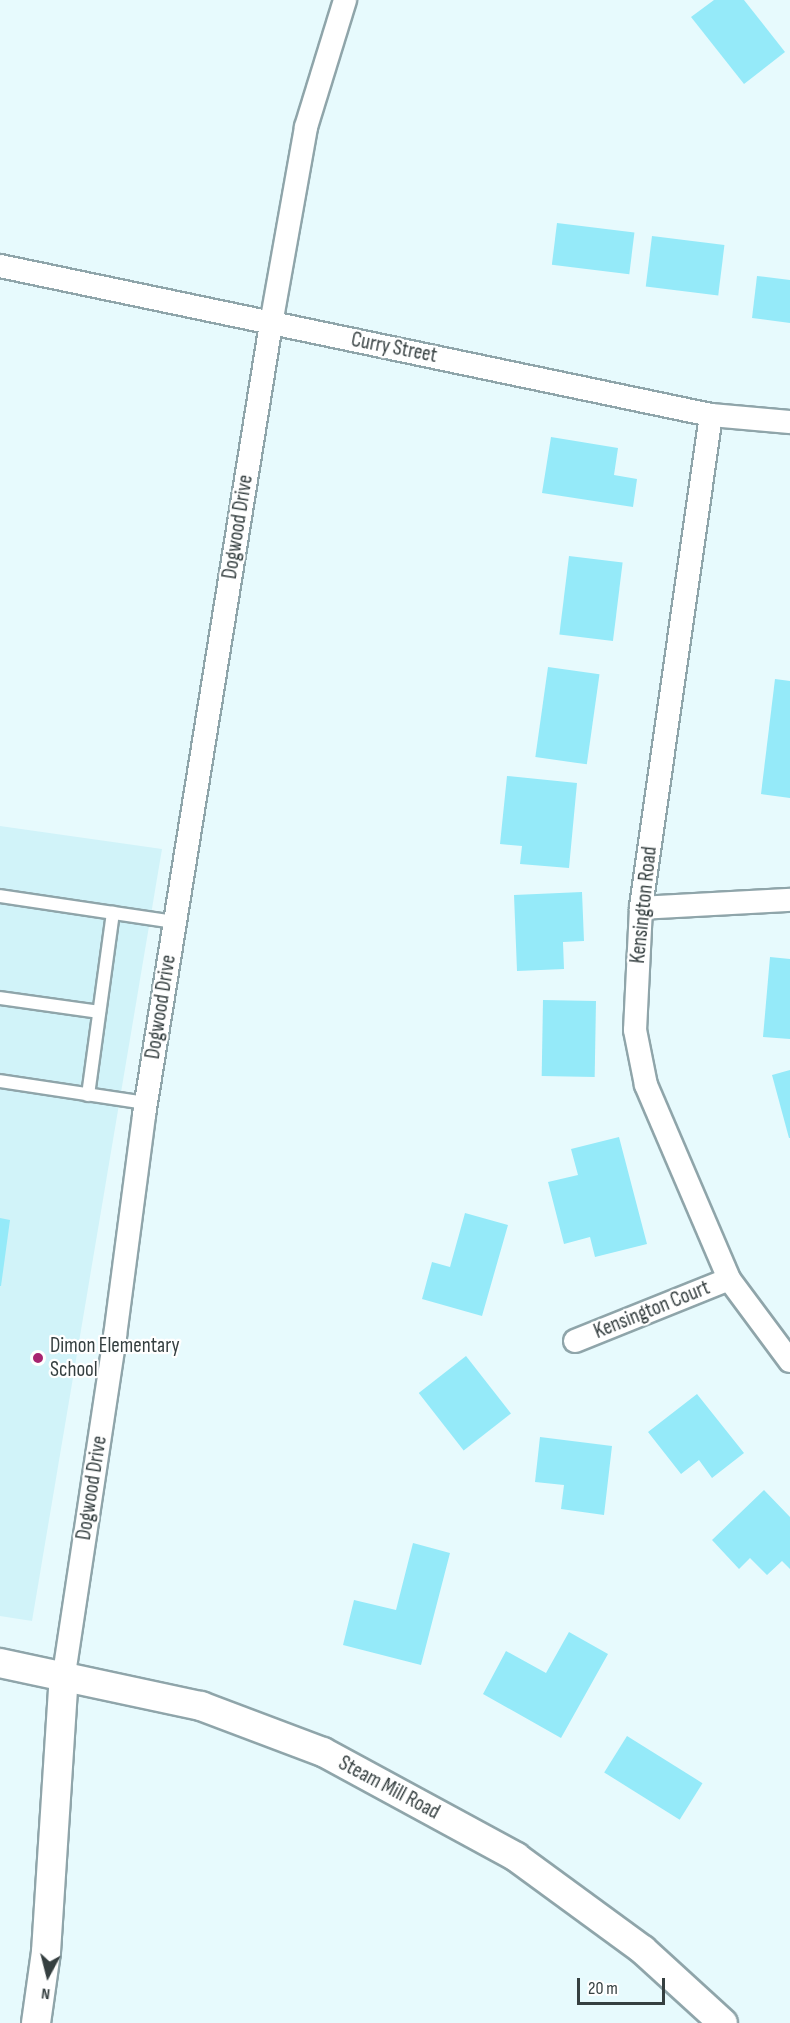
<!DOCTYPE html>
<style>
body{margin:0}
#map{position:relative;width:790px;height:2023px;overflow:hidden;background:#e7fafd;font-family:"Sofia Sans Condensed",sans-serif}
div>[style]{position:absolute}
.built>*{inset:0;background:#d1f3f9}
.building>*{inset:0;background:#95eaf9;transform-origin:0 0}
.roads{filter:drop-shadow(2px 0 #8fa5aa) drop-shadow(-2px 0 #8fa5aa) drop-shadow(0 2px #8fa5aa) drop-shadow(0 -2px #8fa5aa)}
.service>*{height:12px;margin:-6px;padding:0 6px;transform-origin:6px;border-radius:6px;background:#fff}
.minor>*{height:22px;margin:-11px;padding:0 11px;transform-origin:11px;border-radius:11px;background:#fff}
.tertiary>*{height:28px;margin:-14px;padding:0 14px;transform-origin:14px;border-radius:14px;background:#fff}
.dots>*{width:16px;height:16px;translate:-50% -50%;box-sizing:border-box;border:3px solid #fff;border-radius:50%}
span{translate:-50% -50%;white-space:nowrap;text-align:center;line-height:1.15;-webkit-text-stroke:4.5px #fff;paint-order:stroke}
.street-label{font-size:21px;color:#353f40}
.poi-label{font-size:21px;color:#353f40}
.left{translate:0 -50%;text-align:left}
.north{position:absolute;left:18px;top:1945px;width:60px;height:60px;-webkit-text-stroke:4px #fff;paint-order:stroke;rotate:187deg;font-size:16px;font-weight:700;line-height:24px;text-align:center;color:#353f40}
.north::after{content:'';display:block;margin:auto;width:21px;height:27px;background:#353f40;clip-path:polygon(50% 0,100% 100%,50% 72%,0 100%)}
.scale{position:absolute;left:577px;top:1978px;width:88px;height:27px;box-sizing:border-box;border:3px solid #353f40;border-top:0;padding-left:8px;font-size:18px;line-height:21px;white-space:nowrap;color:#353f40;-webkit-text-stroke:4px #fff;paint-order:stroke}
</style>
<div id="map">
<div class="built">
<i style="clip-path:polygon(0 826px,162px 849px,32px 1621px,0 1616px)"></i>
</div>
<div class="building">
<i style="clip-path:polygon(714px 0,744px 0,785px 52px,744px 84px,691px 17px)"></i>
<i style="left:557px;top:223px;width:78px;height:42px;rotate:7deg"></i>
<i style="left:652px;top:236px;width:73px;height:51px;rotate:7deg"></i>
<i style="clip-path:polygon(757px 276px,790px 280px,790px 323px,752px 318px)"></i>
<i style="clip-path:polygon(551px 437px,618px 448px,614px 475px,637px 479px,633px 507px,542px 493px)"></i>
<i style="left:569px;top:556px;width:54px;height:79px;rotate:7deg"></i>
<i style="left:548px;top:667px;width:52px;height:91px;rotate:8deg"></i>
<i style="clip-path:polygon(775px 679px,790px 681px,790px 798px,761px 794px)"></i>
<i style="clip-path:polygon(507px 776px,577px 783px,569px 868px,520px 864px,522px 846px,500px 844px)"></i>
<i style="clip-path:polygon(582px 892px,584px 941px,563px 942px,564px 969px,517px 971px,514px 895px)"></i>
<i style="clip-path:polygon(770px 957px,790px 959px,790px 1039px,763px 1037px)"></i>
<i style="left:543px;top:1000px;width:53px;height:76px;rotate:1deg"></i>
<i style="clip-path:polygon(790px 1070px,790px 1138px,789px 1138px,772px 1075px)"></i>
<i style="clip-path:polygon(619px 1137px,647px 1244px,595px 1257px,590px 1237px,564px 1244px,548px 1182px,578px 1175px,571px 1149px)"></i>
<i style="clip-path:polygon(465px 1213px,508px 1225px,482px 1316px,422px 1299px,432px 1262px,450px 1267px)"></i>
<i style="clip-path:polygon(0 1218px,10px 1220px,1px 1286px,0 1286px)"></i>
<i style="left:466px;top:1356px;width:73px;height:60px;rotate:52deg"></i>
<i style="clip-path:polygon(697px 1394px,744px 1453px,712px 1478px,699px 1460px,681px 1474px,648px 1432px)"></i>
<i style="clip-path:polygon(540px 1437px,612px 1446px,604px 1515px,561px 1509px,564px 1485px,535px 1482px)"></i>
<i style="clip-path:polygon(764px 1490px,790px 1517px,790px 1569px,782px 1561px,767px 1575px,750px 1558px,739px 1569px,712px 1540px)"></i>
<i style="clip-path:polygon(413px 1543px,450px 1553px,421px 1665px,343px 1645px,354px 1600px,396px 1610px)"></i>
<i style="clip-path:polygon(569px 1632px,608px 1654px,561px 1738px,483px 1694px,506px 1651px,546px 1673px)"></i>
<i style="left:627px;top:1736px;width:89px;height:43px;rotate:32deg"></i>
</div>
<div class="roads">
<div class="service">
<i style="left:0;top:896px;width:177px;rotate:8.5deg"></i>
<i style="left:0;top:998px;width:100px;rotate:8deg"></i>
<i style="left:0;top:1081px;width:148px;rotate:8.6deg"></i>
<i style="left:88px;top:1095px;width:184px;rotate:-82.2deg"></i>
</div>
<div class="minor">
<i style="left:0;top:266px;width:726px;rotate:11.84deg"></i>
<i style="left:711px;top:415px;width:79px;rotate:5.1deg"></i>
<i style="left:711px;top:415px;width:498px;rotate:98.1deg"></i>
<i style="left:641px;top:908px;width:122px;rotate:92.8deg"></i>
<i style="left:635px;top:1030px;width:56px;rotate:78.7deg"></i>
<i style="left:646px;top:1085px;width:211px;rotate:66.8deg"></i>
<i style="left:729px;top:1279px;width:102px;rotate:53.4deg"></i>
<i style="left:641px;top:908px;width:149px;rotate:-3.1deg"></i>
<i style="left:575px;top:1341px;width:166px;rotate:-21.9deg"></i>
<i style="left:64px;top:1674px;width:342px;rotate:-81.4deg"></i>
<i style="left:115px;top:1336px;width:223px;rotate:-82.5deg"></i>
<i style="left:144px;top:1115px;width:801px;rotate:-80.88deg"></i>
<i style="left:271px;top:324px;width:200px;rotate:-79.9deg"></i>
<i style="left:306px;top:127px;width:133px;rotate:-72.9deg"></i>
</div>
<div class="tertiary">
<i style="left:0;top:1663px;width:206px;rotate:12.1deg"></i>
<i style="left:201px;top:1706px;width:130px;rotate:20.7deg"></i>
<i style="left:323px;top:1752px;width:220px;rotate:28.5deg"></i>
<i style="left:516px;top:1857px;width:157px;rotate:36.2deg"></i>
<i style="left:643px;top:1950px;width:108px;rotate:42.4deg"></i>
<i style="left:36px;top:2023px;width:72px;rotate:-82deg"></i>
<i style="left:46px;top:1952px;width:279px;rotate:-86.3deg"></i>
</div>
</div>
<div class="dots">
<i style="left:38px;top:1358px;background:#a72471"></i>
</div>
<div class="street-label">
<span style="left:394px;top:348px;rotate:11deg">Curry Street</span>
<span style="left:238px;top:527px;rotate:-81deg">Dogwood Drive</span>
<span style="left:644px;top:905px;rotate:-84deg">Kensington Road</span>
<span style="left:161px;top:1007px;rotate:-81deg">Dogwood Drive</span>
<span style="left:652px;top:1310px;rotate:-22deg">Kensington Court</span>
<span style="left:92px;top:1488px;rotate:-81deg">Dogwood Drive</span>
<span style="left:389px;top:1788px;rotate:28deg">Steam Mill Road</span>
</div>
<div class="poi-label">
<span class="left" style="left:50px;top:1358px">Dimon Elementary<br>School</span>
</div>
<div class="north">N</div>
<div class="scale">20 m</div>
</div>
